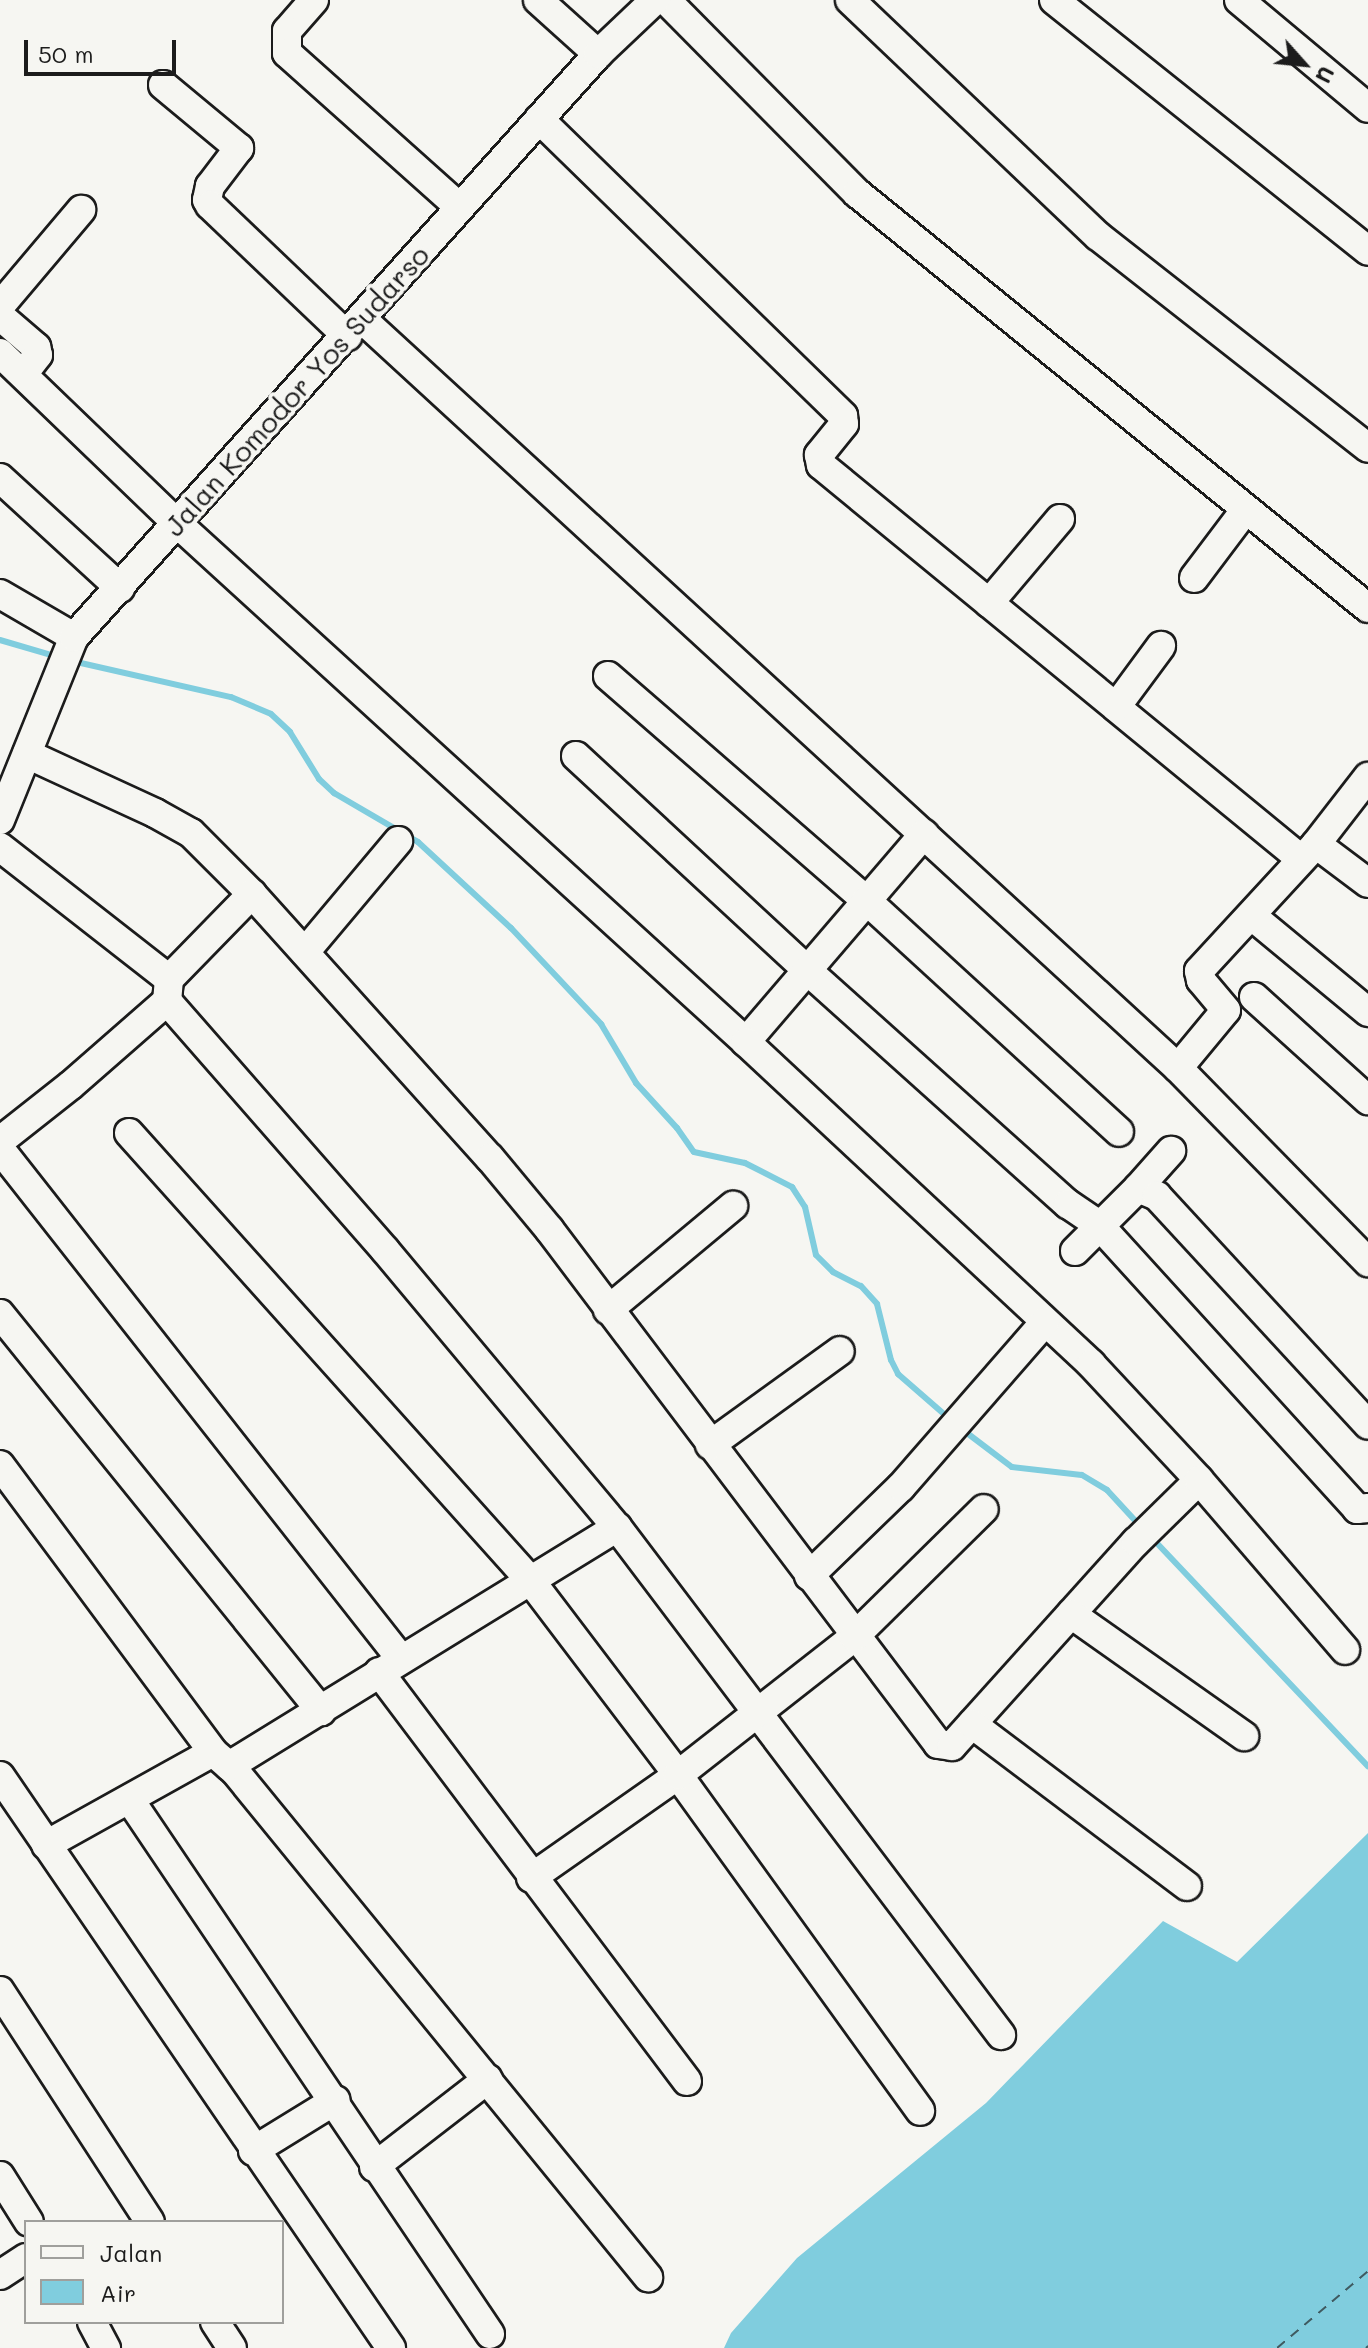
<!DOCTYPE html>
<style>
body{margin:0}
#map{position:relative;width:1368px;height:2348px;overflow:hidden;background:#f6f6f2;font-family:Mali,sans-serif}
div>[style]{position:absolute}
.water>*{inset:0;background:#80cdde}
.stream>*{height:6px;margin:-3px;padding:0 3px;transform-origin:3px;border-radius:3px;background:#80cdde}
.ferry>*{height:2px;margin-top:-1px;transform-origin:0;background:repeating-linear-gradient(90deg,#3f5a60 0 10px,transparent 0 18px)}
.roads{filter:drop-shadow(2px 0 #1c1c1c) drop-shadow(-2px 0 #1c1c1c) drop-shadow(0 2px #1c1c1c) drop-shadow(0 -2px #1c1c1c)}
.minor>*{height:28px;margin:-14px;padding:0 14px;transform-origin:14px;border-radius:14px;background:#f6f6f2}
span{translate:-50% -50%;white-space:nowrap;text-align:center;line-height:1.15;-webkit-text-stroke:8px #f6f6f2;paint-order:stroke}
.street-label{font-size:28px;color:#1c1c1c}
.legend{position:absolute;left:24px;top:2220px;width:260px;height:104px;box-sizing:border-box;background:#f6f6f2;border:2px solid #9f9f9c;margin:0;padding:10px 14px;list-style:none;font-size:24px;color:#1c1c1c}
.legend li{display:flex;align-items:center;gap:16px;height:40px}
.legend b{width:40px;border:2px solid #9f9f9c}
.north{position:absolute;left:1264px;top:24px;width:80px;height:80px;-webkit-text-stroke:6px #f6f6f2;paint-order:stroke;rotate:117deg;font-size:22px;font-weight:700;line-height:32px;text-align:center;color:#1c1c1c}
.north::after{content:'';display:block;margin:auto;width:28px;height:36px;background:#1c1c1c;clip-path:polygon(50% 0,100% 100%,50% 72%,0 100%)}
.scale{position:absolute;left:24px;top:40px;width:152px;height:36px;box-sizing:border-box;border:4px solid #1c1c1c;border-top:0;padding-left:10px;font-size:24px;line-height:28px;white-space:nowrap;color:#1c1c1c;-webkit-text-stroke:6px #f6f6f2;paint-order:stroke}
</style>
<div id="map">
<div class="water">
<i style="clip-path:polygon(1368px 1833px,1368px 2348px,724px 2348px,731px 2333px,797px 2258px,986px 2103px,1163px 1921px,1237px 1962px)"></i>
</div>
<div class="stream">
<i style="left:0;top:640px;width:60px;rotate:16.3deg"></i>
<i style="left:72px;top:661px;width:163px;rotate:12.8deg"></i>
<i style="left:231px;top:697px;width:43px;rotate:23deg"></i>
<i style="left:271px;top:714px;width:26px;rotate:43deg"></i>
<i style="left:290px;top:732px;width:55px;rotate:58.3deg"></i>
<i style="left:319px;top:779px;width:21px;rotate:43deg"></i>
<i style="left:334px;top:793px;width:97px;rotate:30.3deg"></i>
<i style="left:418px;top:842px;width:127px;rotate:42.8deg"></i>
<i style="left:511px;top:928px;width:132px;rotate:46.8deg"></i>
<i style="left:601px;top:1024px;width:69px;rotate:59.3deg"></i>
<i style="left:636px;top:1083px;width:61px;rotate:47.7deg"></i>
<i style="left:677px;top:1128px;width:29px;rotate:55deg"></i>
<i style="left:694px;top:1152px;width:52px;rotate:12.2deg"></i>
<i style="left:745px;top:1163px;width:53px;rotate:27.1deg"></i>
<i style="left:792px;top:1187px;width:24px;rotate:57deg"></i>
<i style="left:805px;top:1207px;width:49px;rotate:77.1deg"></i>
<i style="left:816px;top:1255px;width:24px;rotate:45deg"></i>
<i style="left:833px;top:1272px;width:31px;rotate:27deg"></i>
<i style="left:861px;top:1286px;width:24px;rotate:48deg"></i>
<i style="left:877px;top:1304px;width:58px;rotate:76deg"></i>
<i style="left:891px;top:1360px;width:16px;rotate:63deg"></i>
<i style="left:898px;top:1374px;width:70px;rotate:41deg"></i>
<i style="left:963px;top:1430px;width:61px;rotate:37.1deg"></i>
<i style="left:1012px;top:1467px;width:70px;rotate:6.5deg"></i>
<i style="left:1082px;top:1475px;width:29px;rotate:31deg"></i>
<i style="left:1107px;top:1490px;width:52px;rotate:47.4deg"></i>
<i style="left:1153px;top:1539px;width:313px;rotate:46.6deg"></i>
</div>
<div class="ferry">
<i style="left:1277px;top:2348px;width:119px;rotate:-40.2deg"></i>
<i style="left:1366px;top:2348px;width:3px;rotate:-45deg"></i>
</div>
<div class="roads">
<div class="minor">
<i style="left:314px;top:0;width:41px;rotate:131.1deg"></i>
<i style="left:287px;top:31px;width:22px;rotate:90deg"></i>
<i style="left:287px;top:53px;width:229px;rotate:41.8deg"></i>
<i style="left:538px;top:0;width:81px;rotate:42deg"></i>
<i style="left:666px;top:0;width:272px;rotate:45.3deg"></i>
<i style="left:857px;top:193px;width:658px;rotate:39.08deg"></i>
<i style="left:850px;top:0;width:342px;rotate:43.6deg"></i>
<i style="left:1098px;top:236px;width:343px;rotate:38.1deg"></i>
<i style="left:1054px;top:0;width:402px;rotate:38.6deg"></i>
<i style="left:1239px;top:0;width:168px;rotate:39.9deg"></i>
<i style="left:163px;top:85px;width:99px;rotate:39.7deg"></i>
<i style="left:239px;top:148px;width:48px;rotate:127.3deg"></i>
<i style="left:210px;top:186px;width:14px;rotate:102deg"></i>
<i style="left:207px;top:200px;width:6px;rotate:59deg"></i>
<i style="left:210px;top:205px;width:190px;rotate:43.7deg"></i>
<i style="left:539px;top:119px;width:425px;rotate:44.3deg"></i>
<i style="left:843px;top:416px;width:8px;rotate:83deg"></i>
<i style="left:844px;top:424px;width:40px;rotate:129deg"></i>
<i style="left:819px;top:455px;width:10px;rotate:79deg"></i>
<i style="left:821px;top:465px;width:621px;rotate:39.38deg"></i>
<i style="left:0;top:306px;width:126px;rotate:-49.8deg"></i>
<i style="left:0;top:316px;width:48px;rotate:40.7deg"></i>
<i style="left:36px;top:347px;width:8px;rotate:76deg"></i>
<i style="left:38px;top:355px;width:24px;rotate:128deg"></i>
<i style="left:362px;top:319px;width:1108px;rotate:42.55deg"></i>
<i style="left:1178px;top:1068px;width:272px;rotate:45.6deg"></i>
<i style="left:0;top:353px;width:247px;rotate:43.9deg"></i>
<i style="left:178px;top:524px;width:769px;rotate:42.36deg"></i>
<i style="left:0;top:478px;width:163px;rotate:42.5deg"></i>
<i style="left:1194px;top:578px;width:86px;rotate:-53deg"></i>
<i style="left:0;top:594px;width:86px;rotate:30.2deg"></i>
<i style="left:989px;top:603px;width:110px;rotate:-49.8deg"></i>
<i style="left:608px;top:676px;width:342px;rotate:41deg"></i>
<i style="left:866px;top:900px;width:343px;rotate:42.5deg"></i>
<i style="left:1116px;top:707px;width:76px;rotate:-53.6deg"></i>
<i style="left:27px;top:754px;width:141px;rotate:24.7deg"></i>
<i style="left:155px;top:813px;width:41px;rotate:29.1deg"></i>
<i style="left:191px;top:833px;width:86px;rotate:45deg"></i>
<i style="left:252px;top:894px;width:355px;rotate:48deg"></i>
<i style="left:490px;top:1158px;width:92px;rotate:50.3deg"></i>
<i style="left:549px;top:1229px;width:645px;rotate:52.93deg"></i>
<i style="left:938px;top:1744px;width:14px;rotate:8deg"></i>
<i style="left:952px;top:1746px;width:275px;rotate:-48deg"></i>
<i style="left:1136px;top:1542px;width:88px;rotate:-44.5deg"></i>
<i style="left:576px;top:756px;width:318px;rotate:42.8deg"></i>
<i style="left:809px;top:972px;width:348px;rotate:41.9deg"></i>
<i style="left:1068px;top:1204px;width:37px;rotate:34deg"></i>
<i style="left:1099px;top:1225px;width:384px;rotate:47.7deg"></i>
<i style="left:1357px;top:1509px;width:11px;rotate:-5deg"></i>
<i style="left:0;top:820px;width:197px;rotate:-68deg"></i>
<i style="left:74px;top:637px;width:784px;rotate:-48.05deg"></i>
<i style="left:598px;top:54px;width:79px;rotate:-43.5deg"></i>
<i style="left:924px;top:834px;width:274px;rotate:130.6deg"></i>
<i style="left:746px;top:1042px;width:472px;rotate:43deg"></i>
<i style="left:1091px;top:1364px;width:158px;rotate:47deg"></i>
<i style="left:1199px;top:1480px;width:224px;rotate:49.3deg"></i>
<i style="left:1316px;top:844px;width:85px;rotate:-52.2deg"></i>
<i style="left:0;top:847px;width:214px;rotate:38deg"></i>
<i style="left:169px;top:979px;width:22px;rotate:95deg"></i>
<i style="left:167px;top:1001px;width:331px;rotate:48.8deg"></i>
<i style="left:385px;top:1250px;width:361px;rotate:50.1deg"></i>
<i style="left:617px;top:1527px;width:637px;rotate:52.91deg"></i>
<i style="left:1252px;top:916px;width:151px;rotate:39.6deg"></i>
<i style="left:305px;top:952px;width:145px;rotate:-50deg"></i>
<i style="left:169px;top:979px;width:119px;rotate:-45.7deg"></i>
<i style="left:1254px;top:997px;width:154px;rotate:42.1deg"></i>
<i style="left:1178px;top:1068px;width:75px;rotate:-50.4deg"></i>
<i style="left:1226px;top:1010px;width:39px;rotate:-130deg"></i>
<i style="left:1201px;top:980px;width:9px;rotate:-103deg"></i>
<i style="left:1199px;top:971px;width:173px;rotate:-47.3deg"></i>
<i style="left:1316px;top:844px;width:65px;rotate:36.9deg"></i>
<i style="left:129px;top:1133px;width:601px;rotate:48.1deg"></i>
<i style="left:530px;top:1580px;width:245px;rotate:52.8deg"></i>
<i style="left:678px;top:1775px;width:414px;rotate:54.2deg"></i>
<i style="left:0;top:1141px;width:90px;rotate:-38.3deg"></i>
<i style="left:71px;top:1085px;width:128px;rotate:-41.2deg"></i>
<i style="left:0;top:1149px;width:649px;rotate:51.82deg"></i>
<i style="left:1138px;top:1188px;width:50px;rotate:-48.3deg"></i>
<i style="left:1075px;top:1251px;width:89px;rotate:-45deg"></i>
<i style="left:1138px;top:1188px;width:21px;rotate:23deg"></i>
<i style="left:1157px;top:1196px;width:311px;rotate:47.3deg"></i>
<i style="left:608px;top:1310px;width:163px;rotate:-39.8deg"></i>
<i style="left:0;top:1314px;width:511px;rotate:51.04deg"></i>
<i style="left:710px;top:1445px;width:160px;rotate:-35.9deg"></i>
<i style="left:0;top:1465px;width:357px;rotate:53.4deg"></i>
<i style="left:213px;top:1752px;width:28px;rotate:41deg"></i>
<i style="left:234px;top:1770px;width:655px;rotate:50.77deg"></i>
<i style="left:809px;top:1576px;width:128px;rotate:-44.1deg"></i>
<i style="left:901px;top:1487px;width:219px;rotate:-48.9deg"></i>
<i style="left:1071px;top:1614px;width:212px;rotate:35.2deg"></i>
<i style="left:379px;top:1672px;width:512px;rotate:53.02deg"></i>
<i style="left:972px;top:1724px;width:269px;rotate:37deg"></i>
<i style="left:229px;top:1766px;width:456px;rotate:-31.6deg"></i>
<i style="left:0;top:1776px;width:693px;rotate:55.64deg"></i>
<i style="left:130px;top:1800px;width:644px;rotate:56.01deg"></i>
<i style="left:46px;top:1845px;width:191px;rotate:-29.1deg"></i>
<i style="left:531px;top:1878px;width:179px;rotate:-35deg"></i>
<i style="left:678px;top:1775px;width:224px;rotate:-38.1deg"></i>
<i style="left:854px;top:1637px;width:182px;rotate:-44.6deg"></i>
<i style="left:0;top:1991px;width:275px;rotate:57deg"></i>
<i style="left:253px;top:2151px;width:97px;rotate:-31.6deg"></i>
<i style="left:374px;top:2167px;width:144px;rotate:-37.7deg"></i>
<i style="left:0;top:2176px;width:54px;rotate:57.8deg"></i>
<i style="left:0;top:2275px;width:31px;rotate:-33deg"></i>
<i style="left:92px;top:2322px;width:30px;rotate:62deg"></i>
<i style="left:215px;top:2322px;width:31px;rotate:57deg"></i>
</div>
</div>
<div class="street-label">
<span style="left:296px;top:390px;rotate:-48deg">Jalan Komodor Yos Sudarso</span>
</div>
<ul class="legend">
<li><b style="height:10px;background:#f6f6f2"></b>Jalan</li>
<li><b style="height:22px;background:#80cdde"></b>Air</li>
</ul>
<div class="north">U</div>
<div class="scale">50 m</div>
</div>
